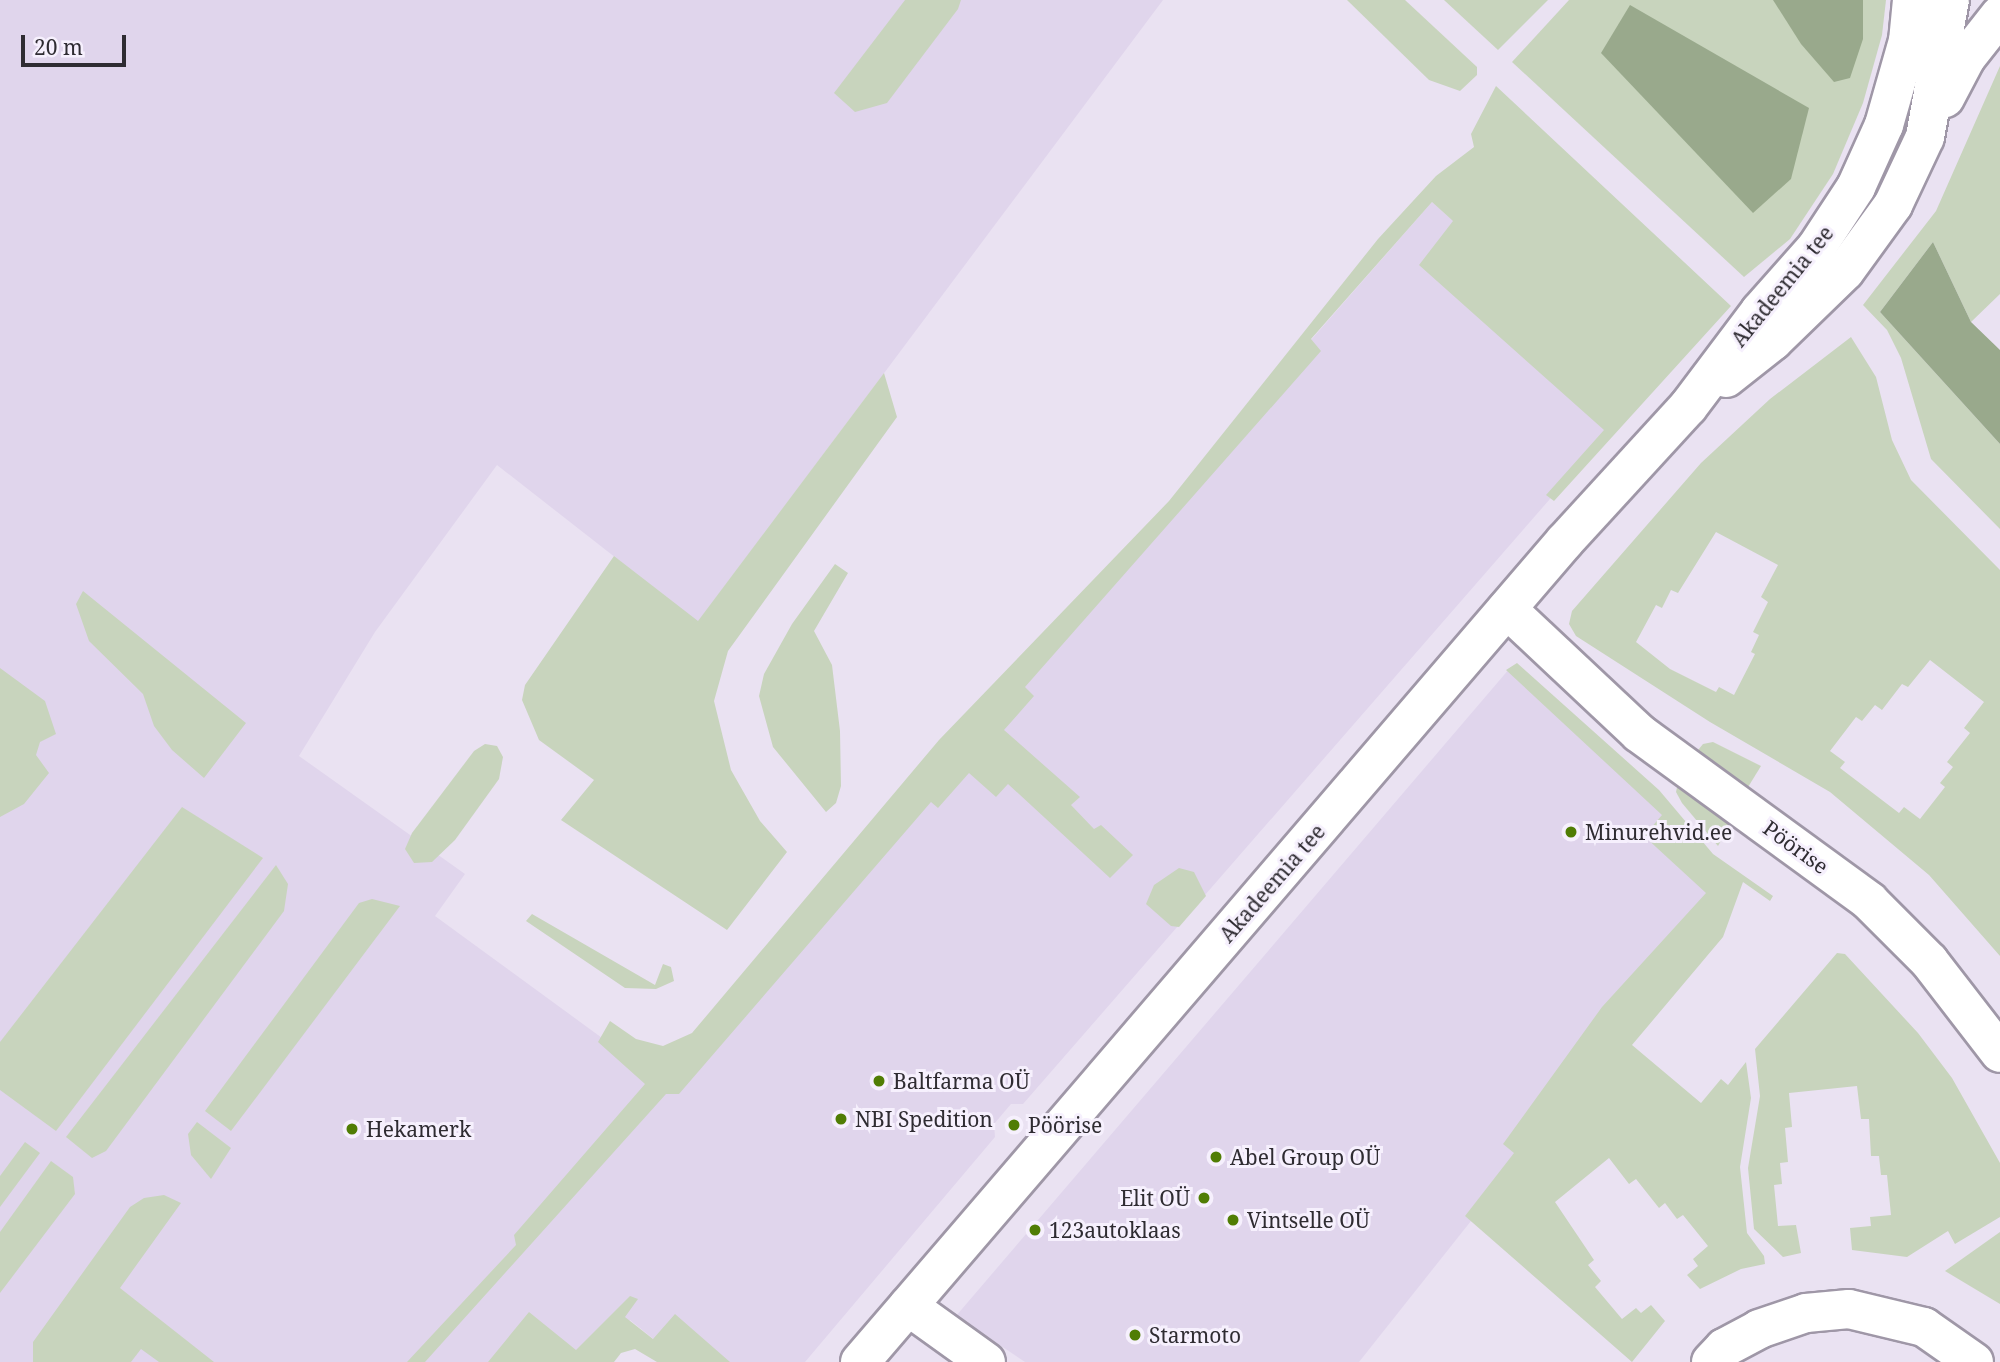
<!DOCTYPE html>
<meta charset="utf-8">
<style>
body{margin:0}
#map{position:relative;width:2000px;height:1362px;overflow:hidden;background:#eae2f2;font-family:"Noto Serif",serif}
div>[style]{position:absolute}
.built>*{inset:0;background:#e0d5ec}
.green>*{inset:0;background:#c8d4bd}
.forest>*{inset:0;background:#99a98c}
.roads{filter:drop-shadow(2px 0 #9f97a7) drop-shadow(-2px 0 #9f97a7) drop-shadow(0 2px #9f97a7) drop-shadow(0 -2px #9f97a7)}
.minor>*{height:38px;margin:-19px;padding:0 19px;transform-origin:19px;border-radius:19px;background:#fff}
.major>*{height:38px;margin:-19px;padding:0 19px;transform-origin:19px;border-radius:19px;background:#fff}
.dots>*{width:19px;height:19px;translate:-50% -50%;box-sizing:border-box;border:4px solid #f6f0fd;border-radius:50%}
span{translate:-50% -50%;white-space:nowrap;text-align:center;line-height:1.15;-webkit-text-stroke:6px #f6f0fd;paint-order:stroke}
.street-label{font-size:21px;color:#2f2c32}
.poi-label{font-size:21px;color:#2f2c32}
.left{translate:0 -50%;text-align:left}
.right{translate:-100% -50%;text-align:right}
.scale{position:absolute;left:21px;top:35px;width:105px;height:32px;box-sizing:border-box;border:4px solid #2f2c32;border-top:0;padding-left:9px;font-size:21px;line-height:24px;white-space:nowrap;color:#2f2c32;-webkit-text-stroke:5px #f6f0fd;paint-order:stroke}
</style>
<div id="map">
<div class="built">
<i style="clip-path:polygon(0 0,1163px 0,698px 622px,497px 465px,375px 632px,299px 756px,465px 874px,435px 916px,661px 1081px,1432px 202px,1644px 391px,1023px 1104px,1011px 1104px,994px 1124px,995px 1137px,805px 1362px,682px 1362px,630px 1320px,593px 1362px,0 1362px)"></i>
<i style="clip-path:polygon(1510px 668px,1741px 881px,1359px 1362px,1025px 1362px,956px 1316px)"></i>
</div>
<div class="green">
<i style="clip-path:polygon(905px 0,961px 0,958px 9px,887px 103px,855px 112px,834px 93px)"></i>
<i style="clip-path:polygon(1347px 0,1405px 0,1477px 67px,1477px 75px,1460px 91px,1429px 80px)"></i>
<i style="clip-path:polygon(1444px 0,1548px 0,1498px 50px)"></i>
<i style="clip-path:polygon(1569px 0,1886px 0,1882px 35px,1863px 103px,1833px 174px,1790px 239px,1744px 277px,1512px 62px)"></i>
<i style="clip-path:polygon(2000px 66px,2000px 294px,1971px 322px,1933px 242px,1880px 312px,2000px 444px,2000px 529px,1931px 459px,1901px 358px,1887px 330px,1863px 305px,1936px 211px)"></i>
<i style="clip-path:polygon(1496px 86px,1731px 306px,1554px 501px,1546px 495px,1604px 430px,1419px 265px,1453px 221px,1432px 202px,1311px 339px,1321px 351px,1025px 687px,1034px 696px,1004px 730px,1080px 797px,1071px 805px,1094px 829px,1101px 825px,1133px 855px,1110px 878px,1008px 784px,996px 797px,969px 773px,938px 808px,931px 802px,679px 1094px,666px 1094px,425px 1362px,407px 1362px,516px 1245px,514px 1235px,645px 1084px,598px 1042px,610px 1021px,636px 1039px,663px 1046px,692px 1033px,939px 740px,1169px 501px,1378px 239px,1436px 176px,1474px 147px,1471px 134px)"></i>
<i style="clip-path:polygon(evenodd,1851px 337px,1876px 377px,1892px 440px,1911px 480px,2000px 570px,2000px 956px,1929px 875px,1830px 792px,1710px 722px,1576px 636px,1569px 624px,1572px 611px,1701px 463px,1770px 399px,1851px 337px,1716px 532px,1778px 565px,1761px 597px,1768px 602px,1753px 632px,1759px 635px,1751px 652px,1755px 654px,1734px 695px,1719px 687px,1716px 692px,1670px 669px,1636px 642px,1656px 605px,1662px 608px,1671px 590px,1678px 593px,1716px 532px,1851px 337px,1930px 660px,1984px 702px,1964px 728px,1970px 733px,1947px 762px,1953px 767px,1940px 783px,1945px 787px,1920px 819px,1904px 807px,1899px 813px,1840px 768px,1845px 762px,1830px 751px,1856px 717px,1862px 721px,1875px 705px,1882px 710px,1902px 684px,1908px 687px,1930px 660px)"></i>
<i style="clip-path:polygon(884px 373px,897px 417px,728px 651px,714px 701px,731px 770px,760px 821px,787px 852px,727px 930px,561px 820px,594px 780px,539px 740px,522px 700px,525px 685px,614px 556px,698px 621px)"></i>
<i style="clip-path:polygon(835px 564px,848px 573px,814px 631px,832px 665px,840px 731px,841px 786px,836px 803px,826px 812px,773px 747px,759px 696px,764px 674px,792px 624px)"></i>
<i style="clip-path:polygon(83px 591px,246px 723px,204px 778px,172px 750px,154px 726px,143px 694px,89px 641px,76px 604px)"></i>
<i style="clip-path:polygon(1517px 663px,1659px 790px,1713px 854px,1773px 896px,1770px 901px,1743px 882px,1723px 937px,1632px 1045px,1701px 1103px,1721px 1079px,1728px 1085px,1746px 1062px,1751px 1098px,1740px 1167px,1747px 1233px,1764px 1256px,1765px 1264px,1741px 1269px,1700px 1289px,1687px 1275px,1698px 1266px,1693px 1259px,1708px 1246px,1683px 1215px,1677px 1219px,1665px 1203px,1659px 1208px,1636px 1179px,1629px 1184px,1609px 1158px,1555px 1202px,1594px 1260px,1588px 1265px,1601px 1281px,1595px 1287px,1622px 1319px,1636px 1308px,1641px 1313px,1651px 1305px,1665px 1321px,1632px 1362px,1465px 1216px,1514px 1153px,1503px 1144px,1602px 1007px,1706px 893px,1644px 836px,1662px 815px,1506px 670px)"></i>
<i style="clip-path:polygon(0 668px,45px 701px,56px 734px,40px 742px,36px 755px,49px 773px,24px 804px,0 817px)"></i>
<i style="clip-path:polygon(1713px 742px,1761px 766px,1745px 792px,1694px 755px,1703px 744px)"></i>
<i style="clip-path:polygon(485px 744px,497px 746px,503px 757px,499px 779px,455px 840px,432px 862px,414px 863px,405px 849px,412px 833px,474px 751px)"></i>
<i style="clip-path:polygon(1678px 783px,1733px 820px,1718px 846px,1682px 803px,1676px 792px)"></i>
<i style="clip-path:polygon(182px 807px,263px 858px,56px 1131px,0 1090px,0 1042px)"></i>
<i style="clip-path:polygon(276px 865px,288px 884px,284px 911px,106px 1151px,92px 1158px,66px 1137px)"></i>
<i style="clip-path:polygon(1179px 868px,1194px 872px,1206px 896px,1179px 927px,1171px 926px,1146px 904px,1154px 885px)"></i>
<i style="clip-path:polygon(372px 899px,400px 906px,231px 1131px,205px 1111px,359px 903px)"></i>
<i style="clip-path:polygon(532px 914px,655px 985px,663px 964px,671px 967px,674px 981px,656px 989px,625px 988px,526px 921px)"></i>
<i style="clip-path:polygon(1837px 953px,1845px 954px,1918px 1033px,1952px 1078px,2000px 1163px,2000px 1217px,1955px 1244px,1948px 1231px,1907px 1257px,1852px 1250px,1850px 1228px,1871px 1226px,1870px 1217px,1891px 1215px,1887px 1175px,1881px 1175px,1879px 1156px,1871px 1156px,1869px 1119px,1861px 1119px,1857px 1086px,1789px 1093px,1792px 1127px,1785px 1128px,1788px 1162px,1780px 1163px,1782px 1184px,1774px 1185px,1778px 1226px,1796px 1225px,1801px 1253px,1783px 1257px,1754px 1229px,1748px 1168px,1760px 1096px,1755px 1049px)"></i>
<i style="clip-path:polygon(197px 1122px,231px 1148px,211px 1179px,191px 1155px,188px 1134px)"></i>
<i style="clip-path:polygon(25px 1142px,40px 1153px,0 1207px,0 1176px)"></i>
<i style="clip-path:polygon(51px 1161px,73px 1177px,75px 1194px,0 1293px,0 1232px)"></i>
<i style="clip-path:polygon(164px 1195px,181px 1203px,120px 1288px,214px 1362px,159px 1362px,141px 1349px,131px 1362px,33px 1362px,33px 1342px,130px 1207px,144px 1198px)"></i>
<i style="clip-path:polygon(2000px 1232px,2000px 1304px,1945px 1271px)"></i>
<i style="clip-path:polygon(630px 1296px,638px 1299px,625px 1317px,653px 1339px,675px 1314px,730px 1362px,657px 1362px,635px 1349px,621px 1353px,614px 1362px,488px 1362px,529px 1312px,576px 1350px)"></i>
</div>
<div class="forest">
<i style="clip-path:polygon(1773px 0,1863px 0,1863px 39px,1850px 78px,1834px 82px,1801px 44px)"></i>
<i style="clip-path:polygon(1630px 5px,1809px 108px,1791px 179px,1753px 213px,1601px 53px)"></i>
<i style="clip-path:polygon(1933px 242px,1971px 322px,2000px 350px,2000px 444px,1880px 312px)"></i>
</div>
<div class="roads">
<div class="minor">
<i style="left:1507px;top:609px;width:181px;rotate:43.2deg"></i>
<i style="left:1639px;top:733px;width:285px;rotate:36.1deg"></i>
<i style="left:1869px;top:901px;width:85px;rotate:45deg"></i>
<i style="left:1929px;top:961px;width:116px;rotate:52.3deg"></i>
<i style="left:908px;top:1306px;width:96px;rotate:35.7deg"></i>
<i style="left:1711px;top:1362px;width:19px;rotate:-47deg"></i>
<i style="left:1724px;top:1348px;width:40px;rotate:-28deg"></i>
<i style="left:1759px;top:1329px;width:50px;rotate:-18.8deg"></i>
<i style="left:1806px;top:1313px;width:43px;rotate:-5.3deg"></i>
<i style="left:1849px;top:1309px;width:77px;rotate:13.5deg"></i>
<i style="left:1924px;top:1327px;width:61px;rotate:35deg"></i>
</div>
<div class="major">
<i style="left:1945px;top:98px;width:45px;rotate:-62.3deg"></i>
<i style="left:1966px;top:58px;width:55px;rotate:-51.7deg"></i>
<i style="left:1726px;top:378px;width:60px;rotate:-38.2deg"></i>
<i style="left:1773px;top:341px;width:100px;rotate:-44.2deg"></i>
<i style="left:1845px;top:271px;width:82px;rotate:-54deg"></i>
<i style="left:1893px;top:205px;width:75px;rotate:-64.8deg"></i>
<i style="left:1925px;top:137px;width:139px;rotate:-79.7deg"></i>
<i style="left:860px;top:1362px;width:1082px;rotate:-49.35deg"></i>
<i style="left:1565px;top:541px;width:182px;rotate:-47.5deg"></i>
<i style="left:1688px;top:407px;width:120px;rotate:-53.1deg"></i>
<i style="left:1760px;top:311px;width:84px;rotate:-48.4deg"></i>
<i style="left:1816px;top:248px;width:73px;rotate:-56.7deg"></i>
<i style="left:1856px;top:187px;width:68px;rotate:-65.7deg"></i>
<i style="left:1884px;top:125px;width:87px;rotate:-74.1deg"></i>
<i style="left:1908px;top:41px;width:41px;rotate:-84.4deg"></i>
</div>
</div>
<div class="dots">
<i style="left:1571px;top:832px;background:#507d04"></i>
<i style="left:879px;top:1081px;background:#507d04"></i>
<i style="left:841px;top:1119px;background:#507d04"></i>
<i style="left:1014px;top:1125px;background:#507d04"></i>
<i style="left:352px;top:1129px;background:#507d04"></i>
<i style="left:1216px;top:1157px;background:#507d04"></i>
<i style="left:1204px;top:1198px;background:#507d04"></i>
<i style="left:1233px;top:1220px;background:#507d04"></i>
<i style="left:1035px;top:1230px;background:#507d04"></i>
<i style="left:1135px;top:1335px;background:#507d04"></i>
</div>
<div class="street-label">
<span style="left:1782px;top:286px;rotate:-51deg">Akadeemia tee</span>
<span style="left:1796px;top:847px;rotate:36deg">Pöörise</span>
<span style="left:1272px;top:883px;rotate:-49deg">Akadeemia tee</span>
</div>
<div class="poi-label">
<span class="left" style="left:1585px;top:832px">Minurehvid.ee</span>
<span class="left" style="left:893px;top:1081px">Baltfarma OÜ</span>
<span class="left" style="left:855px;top:1119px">NBI Spedition</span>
<span class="left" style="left:1028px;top:1125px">Pöörise</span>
<span class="left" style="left:366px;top:1129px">Hekamerk</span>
<span class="left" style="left:1230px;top:1157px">Abel Group OÜ</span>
<span class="right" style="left:1190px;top:1198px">Elit OÜ</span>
<span class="left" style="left:1247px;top:1220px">Vintselle OÜ</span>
<span class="left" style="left:1049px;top:1230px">123autoklaas</span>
<span class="left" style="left:1149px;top:1335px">Starmoto</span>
</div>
<div class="scale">20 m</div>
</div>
